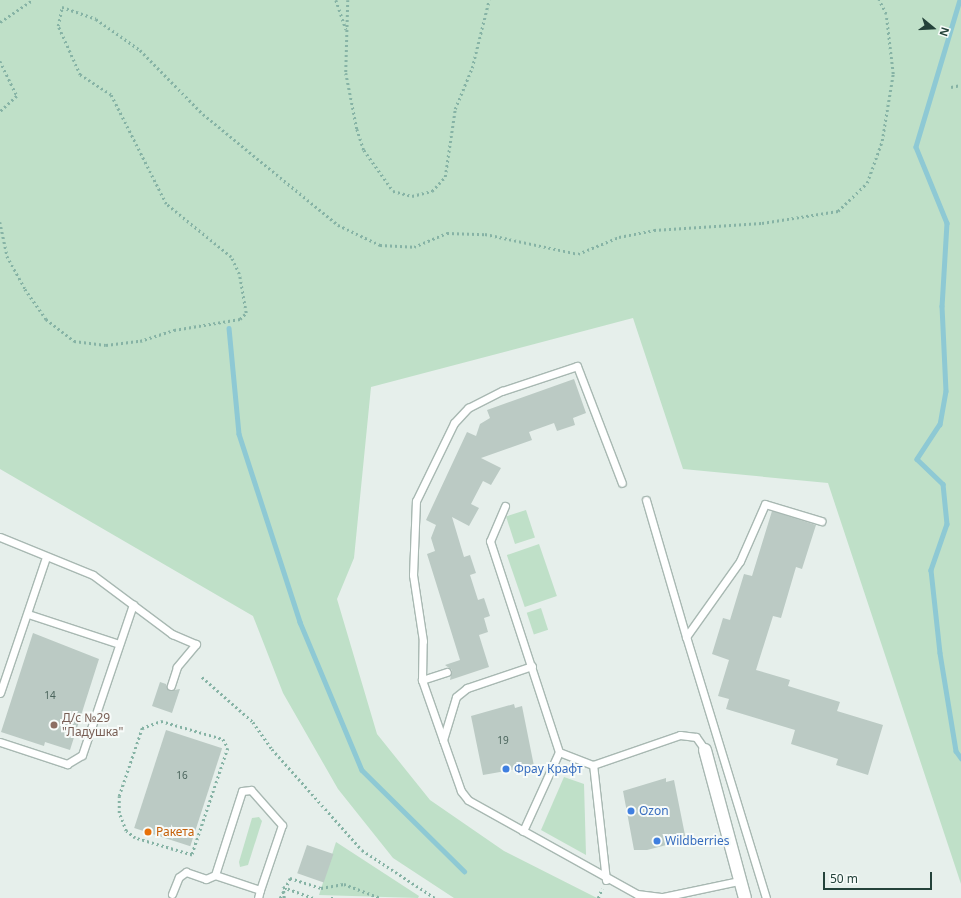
<!DOCTYPE html>
<meta charset="utf-8">
<style>
body{margin:0}
#map{position:relative;width:961px;height:898px;overflow:hidden;background:#e6efeb;font-family:"Noto Sans",sans-serif}
div>[style]{position:absolute}
.green>*{inset:0;background:#bfe0c8;transform-origin:0 0}
.stream>*{height:4.5px;margin:-2.25px;padding:0 2.25px;transform-origin:2.25px;border-radius:2.25px;background:#8ec9d4}
.building>*{inset:0;background:#bbcac4;transform-origin:0 0}
.path>*{height:2.5px;margin-top:-1.25px;transform-origin:0;background:repeating-linear-gradient(90deg,#86b3a5 0 2px,transparent 0 5px)}
.roads{filter:drop-shadow(1px 0 #a8b8b2) drop-shadow(-1px 0 #a8b8b2) drop-shadow(0 1px #a8b8b2) drop-shadow(0 -1px #a8b8b2)}
.service>*{height:7px;margin:-3.5px;padding:0 3.5px;transform-origin:3.5px;border-radius:3.5px;background:#fff}
.minor>*{height:12px;margin:-6px;padding:0 6px;transform-origin:6px;border-radius:6px;background:#fff}
.dots>*{width:11px;height:11px;translate:-50% -50%;box-sizing:border-box;border:2px solid #f7fbf9;border-radius:50%}
span{translate:-50% -50%;white-space:nowrap;text-align:center;line-height:1.15;-webkit-text-stroke:4px #f7fbf9;paint-order:stroke}
.number-label{font-size:10px;color:#4a645c}
.number-label span{-webkit-text-stroke-width:0}
.education-label{font-size:12px;color:#785e54}
.left{translate:0 -50%;text-align:left}
.shop-label{font-size:12px;color:#366cbe}
.food-label{font-size:12px;color:#c56008}
.north{position:absolute;left:913px;top:8px;width:40px;height:40px;-webkit-text-stroke:3px #f7fbf9;paint-order:stroke;rotate:108deg;font-size:11px;font-weight:700;line-height:16px;text-align:center;color:#24423a}
.north::after{content:'';display:block;margin:auto;width:14px;height:18px;background:#24423a;clip-path:polygon(50% 0,100% 100%,50% 72%,0 100%)}
.scale{position:absolute;left:823px;top:872px;width:109px;height:18px;box-sizing:border-box;border:2px solid #24423a;border-top:0;padding-left:5px;font-size:12px;line-height:14px;white-space:nowrap;color:#24423a;-webkit-text-stroke:3px #f7fbf9;paint-order:stroke}
</style>
<div id="map">
<div class="green">
<i style="clip-path:polygon(0 0,961px 0,961px 884px,828px 483px,683px 469px,633px 318px,371px 387px,354px 558px,337px 599px,377px 734px,430px 800px,504px 851px,597px 898px,454px 898px,393px 858px,338px 789px,283px 693px,253px 616px,0 469px)"></i>
<i style="left:526px;top:510px;width:29px;height:21px;rotate:72deg"></i>
<i style="left:539px;top:544px;width:55px;height:34px;rotate:71deg"></i>
<i style="left:541px;top:608px;width:23px;height:15px;rotate:72deg"></i>
<i style="clip-path:polygon(564px 777px,584px 784px,586px 855px,541px 830px)"></i>
<i style="clip-path:polygon(259px 817px,262px 821px,248px 865px,240px 867px,239px 862px,252px 818px)"></i>
<i style="clip-path:polygon(336px 842px,419px 896px,418px 898px,319px 895px)"></i>
</div>
<div class="stream">
<i style="left:960px;top:0;width:153px;rotate:106.7deg"></i>
<i style="left:916px;top:147px;width:82px;rotate:67.8deg"></i>
<i style="left:947px;top:223px;width:83px;rotate:93.4deg"></i>
<i style="left:942px;top:306px;width:85px;rotate:87.3deg"></i>
<i style="left:946px;top:391px;width:34px;rotate:100deg"></i>
<i style="left:940px;top:424px;width:42px;rotate:123.3deg"></i>
<i style="left:917px;top:459px;width:36px;rotate:44deg"></i>
<i style="left:943px;top:484px;width:40px;rotate:84.3deg"></i>
<i style="left:947px;top:524px;width:49px;rotate:109.2deg"></i>
<i style="left:931px;top:570px;width:83px;rotate:83.8deg"></i>
<i style="left:940px;top:653px;width:99px;rotate:80.7deg"></i>
<i style="left:956px;top:751px;width:9px;rotate:54deg"></i>
<i style="left:229px;top:328px;width:106px;rotate:84.6deg"></i>
<i style="left:239px;top:434px;width:198px;rotate:72deg"></i>
<i style="left:300px;top:622px;width:160px;rotate:67.3deg"></i>
<i style="left:362px;top:770px;width:144px;rotate:44.7deg"></i>
</div>
<div class="building">
<i style="clip-path:polygon(574px 379px,586px 413px,573px 418px,575px 425px,557px 431px,554px 423px,529px 432px,532px 440px,481px 458px,501px 468px,491px 485px,483px 481px,471px 504px,479px 508px,469px 526px,452px 517px,464px 557px,470px 555px,476px 573px,470px 575px,478px 600px,484px 598px,490px 616px,484px 618px,488px 632px,479px 635px,489px 667px,450px 680px,452px 670px,445px 665px,460px 660px,427px 554px,435px 551px,431px 538px,436px 525px,426px 520px,467px 432px,476px 436px,480px 424px,490px 418px,487px 410px)"></i>
<i style="clip-path:polygon(772px 511px,816px 525px,802px 569px,796px 567px,781px 618px,773px 616px,756px 670px,790px 680px,788px 686px,840px 702px,837px 711px,883px 725px,868px 775px,836px 765px,838px 759px,791px 744px,795px 730px,726px 709px,729px 699px,718px 696px,729px 660px,712px 654px,723px 618px,730px 620px,744px 574px,752px 576px)"></i>
<i style="clip-path:polygon(33px 633px,99px 659px,70px 750px,45px 742px,44px 746px,1px 732px)"></i>
<i style="clip-path:polygon(160px 682px,166px 684px,169px 691px,180px 689px,172px 713px,152px 706px)"></i>
<i style="clip-path:polygon(514px 704px,515px 708px,522px 706px,534px 766px,483px 775px,471px 716px)"></i>
<i style="left:166px;top:730px;width:59px;height:103px;rotate:18deg"></i>
<i style="clip-path:polygon(666px 778px,666px 782px,674px 780px,686px 840px,647px 850px,634px 850px,623px 791px)"></i>
<i style="left:307px;top:845px;width:28px;height:30px;rotate:19deg"></i>
</div>
<div class="path">
<i style="left:336px;top:0;width:31px;rotate:71deg"></i>
<i style="left:348px;top:0;width:73px;rotate:91.6deg"></i>
<i style="left:346px;top:73px;width:57px;rotate:78.9deg"></i>
<i style="left:357px;top:129px;width:22px;rotate:72deg"></i>
<i style="left:364px;top:150px;width:50px;rotate:54.7deg"></i>
<i style="left:393px;top:191px;width:20px;rotate:15deg"></i>
<i style="left:412px;top:196px;width:21px;rotate:-14deg"></i>
<i style="left:432px;top:191px;width:19px;rotate:-47deg"></i>
<i style="left:445px;top:177px;width:69px;rotate:-81.6deg"></i>
<i style="left:455px;top:109px;width:44px;rotate:-67.5deg"></i>
<i style="left:472px;top:68px;width:70px;rotate:-76deg"></i>
<i style="left:0;top:22px;width:40px;rotate:-34deg"></i>
<i style="left:0;top:61px;width:39px;rotate:64deg"></i>
<i style="left:17px;top:96px;width:23px;rotate:137deg"></i>
<i style="left:951px;top:87px;width:10px;rotate:-11deg"></i>
<i style="left:0;top:222px;width:35px;rotate:78deg"></i>
<i style="left:7px;top:256px;width:38px;rotate:61deg"></i>
<i style="left:25px;top:289px;width:37px;rotate:55deg"></i>
<i style="left:46px;top:319px;width:36px;rotate:38deg"></i>
<i style="left:74px;top:341px;width:32px;rotate:7deg"></i>
<i style="left:106px;top:345px;width:34px;rotate:-7deg"></i>
<i style="left:140px;top:341px;width:36px;rotate:-18deg"></i>
<i style="left:174px;top:330px;width:67px;rotate:-9.5deg"></i>
<i style="left:240px;top:319px;width:8px;rotate:-45deg"></i>
<i style="left:246px;top:313px;width:40px;rotate:-100deg"></i>
<i style="left:239px;top:274px;width:19px;rotate:-115deg"></i>
<i style="left:231px;top:257px;width:84px;rotate:-140.8deg"></i>
<i style="left:166px;top:204px;width:122px;rotate:-116.8deg"></i>
<i style="left:111px;top:95px;width:37px;rotate:-147deg"></i>
<i style="left:80px;top:75px;width:54px;rotate:-114.2deg"></i>
<i style="left:58px;top:26px;width:19px;rotate:-78deg"></i>
<i style="left:62px;top:7px;width:36px;rotate:19deg"></i>
<i style="left:96px;top:19px;width:54px;rotate:35.2deg"></i>
<i style="left:140px;top:50px;width:90px;rotate:45.5deg"></i>
<i style="left:203px;top:114px;width:175px;rotate:39.4deg"></i>
<i style="left:338px;top:225px;width:47px;rotate:25.5deg"></i>
<i style="left:380px;top:245px;width:34px;rotate:3deg"></i>
<i style="left:414px;top:247px;width:36px;rotate:-23deg"></i>
<i style="left:447px;top:233px;width:38px;rotate:2deg"></i>
<i style="left:485px;top:234px;width:95px;rotate:12.1deg"></i>
<i style="left:578px;top:254px;width:44px;rotate:-22.5deg"></i>
<i style="left:619px;top:237px;width:36px;rotate:-11deg"></i>
<i style="left:654px;top:230px;width:108px;rotate:-3.7deg"></i>
<i style="left:762px;top:223px;width:77px;rotate:-9deg"></i>
<i style="left:838px;top:211px;width:40px;rotate:-44deg"></i>
<i style="left:867px;top:183px;width:45px;rotate:-70.3deg"></i>
<i style="left:882px;top:141px;width:68px;rotate:-80.7deg"></i>
<i style="left:893px;top:74px;width:60px;rotate:-96.7deg"></i>
<i style="left:886px;top:14px;width:16px;rotate:-117deg"></i>
<i style="left:202px;top:677px;width:68px;rotate:41.4deg"></i>
<i style="left:253px;top:722px;width:33px;rotate:55deg"></i>
<i style="left:272px;top:749px;width:135px;rotate:48.3deg"></i>
<i style="left:362px;top:850px;width:87px;rotate:33.3deg"></i>
<i style="left:161px;top:721px;width:65px;rotate:16.2deg"></i>
<i style="left:223px;top:739px;width:10px;rotate:61deg"></i>
<i style="left:228px;top:748px;width:113px;rotate:108.6deg"></i>
<i style="left:192px;top:855px;width:59px;rotate:-163.4deg"></i>
<i style="left:135px;top:838px;width:11px;rotate:-142deg"></i>
<i style="left:126px;top:831px;width:19px;rotate:-111deg"></i>
<i style="left:119px;top:813px;width:17px;rotate:-90deg"></i>
<i style="left:119px;top:796px;width:72px;rotate:-71.3deg"></i>
<i style="left:142px;top:728px;width:20px;rotate:-20deg"></i>
<i style="left:280px;top:898px;width:22px;rotate:-63deg"></i>
<i style="left:290px;top:878px;width:33px;rotate:18deg"></i>
<i style="left:321px;top:888px;width:23px;rotate:-10deg"></i>
<i style="left:344px;top:884px;width:39px;rotate:21deg"></i>
<i style="left:284px;top:898px;width:11px;rotate:-95deg"></i>
<i style="left:283px;top:887px;width:33px;rotate:20deg"></i>
<i style="left:331px;top:898px;width:4px"></i>
<i style="left:598px;top:898px;width:10px;rotate:-66deg"></i>
</div>
<div class="roads">
<div class="service">
<i style="left:646px;top:500px;width:143px;rotate:73.7deg"></i>
<i style="left:505px;top:506px;width:38px;rotate:113deg"></i>
<i style="left:490px;top:541px;width:222px;rotate:71.9deg"></i>
<i style="left:559px;top:752px;width:87px;rotate:114.5deg"></i>
<i style="left:0;top:537px;width:100px;rotate:22.2deg"></i>
<i style="left:93px;top:575px;width:99px;rotate:36.8deg"></i>
<i style="left:172px;top:634px;width:26px;rotate:23deg"></i>
<i style="left:196px;top:644px;width:30px;rotate:130deg"></i>
<i style="left:177px;top:667px;width:20px;rotate:108deg"></i>
<i style="left:28px;top:614px;width:96px;rotate:18.2deg"></i>
<i style="left:532px;top:666px;width:69px;rotate:161.3deg"></i>
<i style="left:467px;top:688px;width:14px;rotate:141deg"></i>
<i style="left:456px;top:697px;width:45px;rotate:106.8deg"></i>
<i style="left:443px;top:740px;width:54px;rotate:70.6deg"></i>
<i style="left:461px;top:791px;width:11px;rotate:52deg"></i>
<i style="left:468px;top:800px;width:193px;rotate:29.1deg"></i>
<i style="left:637px;top:894px;width:26px;rotate:7deg"></i>
<i style="left:663px;top:897px;width:78px;rotate:-11.9deg"></i>
<i style="left:422px;top:680px;width:26px;rotate:-18deg"></i>
<i style="left:0;top:693px;width:144px;rotate:-71.3deg"></i>
<i style="left:443px;top:740px;width:64px;rotate:-109.3deg"></i>
<i style="left:422px;top:680px;width:39px;rotate:-89deg"></i>
<i style="left:423px;top:641px;width:67px;rotate:-98.6deg"></i>
<i style="left:413px;top:575px;width:74px;rotate:-87.7deg"></i>
<i style="left:416px;top:501px;width:87px;rotate:-64deg"></i>
<i style="left:454px;top:423px;width:21px;rotate:-47deg"></i>
<i style="left:468px;top:408px;width:38px;rotate:-27deg"></i>
<i style="left:502px;top:391px;width:79px;rotate:-18.4deg"></i>
<i style="left:577px;top:366px;width:125px;rotate:69deg"></i>
<i style="left:0;top:742px;width:71px;rotate:18.2deg"></i>
<i style="left:67px;top:764px;width:17px;rotate:-31deg"></i>
<i style="left:82px;top:755px;width:159px;rotate:-71.3deg"></i>
<i style="left:559px;top:752px;width:36px;rotate:21deg"></i>
<i style="left:606px;top:880px;width:116px;rotate:-96.4deg"></i>
<i style="left:593px;top:765px;width:92px;rotate:-19deg"></i>
<i style="left:680px;top:735px;width:16px;rotate:7deg"></i>
<i style="left:696px;top:737px;width:16px;rotate:55deg"></i>
<i style="left:172px;top:894px;width:18px;rotate:-68deg"></i>
<i style="left:179px;top:877px;width:9px;rotate:-36deg"></i>
<i style="left:186px;top:872px;width:21px;rotate:19deg"></i>
<i style="left:206px;top:879px;width:10px;rotate:-24deg"></i>
<i style="left:258px;top:898px;width:8px;rotate:-76deg"></i>
<i style="left:260px;top:890px;width:47px;rotate:-161.6deg"></i>
<i style="left:215px;top:875px;width:88px;rotate:-72.2deg"></i>
<i style="left:242px;top:791px;width:9px;rotate:-6deg"></i>
<i style="left:251px;top:790px;width:47px;rotate:48.5deg"></i>
<i style="left:282px;top:825px;width:69px;rotate:108.7deg"></i>
<i style="left:766px;top:898px;width:273px;rotate:-107deg"></i>
<i style="left:686px;top:637px;width:93px;rotate:-54.6deg"></i>
<i style="left:740px;top:561px;width:62px;rotate:-66.3deg"></i>
<i style="left:765px;top:504px;width:59px;rotate:16.9deg"></i>
</div>
<div class="minor">
<i style="left:705px;top:750px;width:153px;rotate:74.9deg"></i>
</div>
</div>
<div class="dots">
<i style="left:54px;top:725px;background:#8d6e63"></i>
<i style="left:506px;top:769px;background:#3f7fe0"></i>
<i style="left:631px;top:811px;background:#3f7fe0"></i>
<i style="left:148px;top:832px;background:#e8710a"></i>
<i style="left:657px;top:841px;background:#3f7fe0"></i>
</div>
<div class="number-label">
<span style="left:50px;top:696px">14</span>
<span style="left:503px;top:741px">19</span>
<span style="left:182px;top:776px">16</span>
</div>
<div class="education-label">
<span class="left" style="left:62px;top:725px">Д/с №29<br>"Ладушка"</span>
</div>
<div class="shop-label">
<span class="left" style="left:514px;top:769px">Фрау Крафт</span>
<span class="left" style="left:639px;top:811px">Ozon</span>
<span class="left" style="left:665px;top:841px">Wildberries</span>
</div>
<div class="food-label">
<span class="left" style="left:156px;top:832px">Ракета</span>
</div>
<div class="north">N</div>
<div class="scale">50 m</div>
</div>
